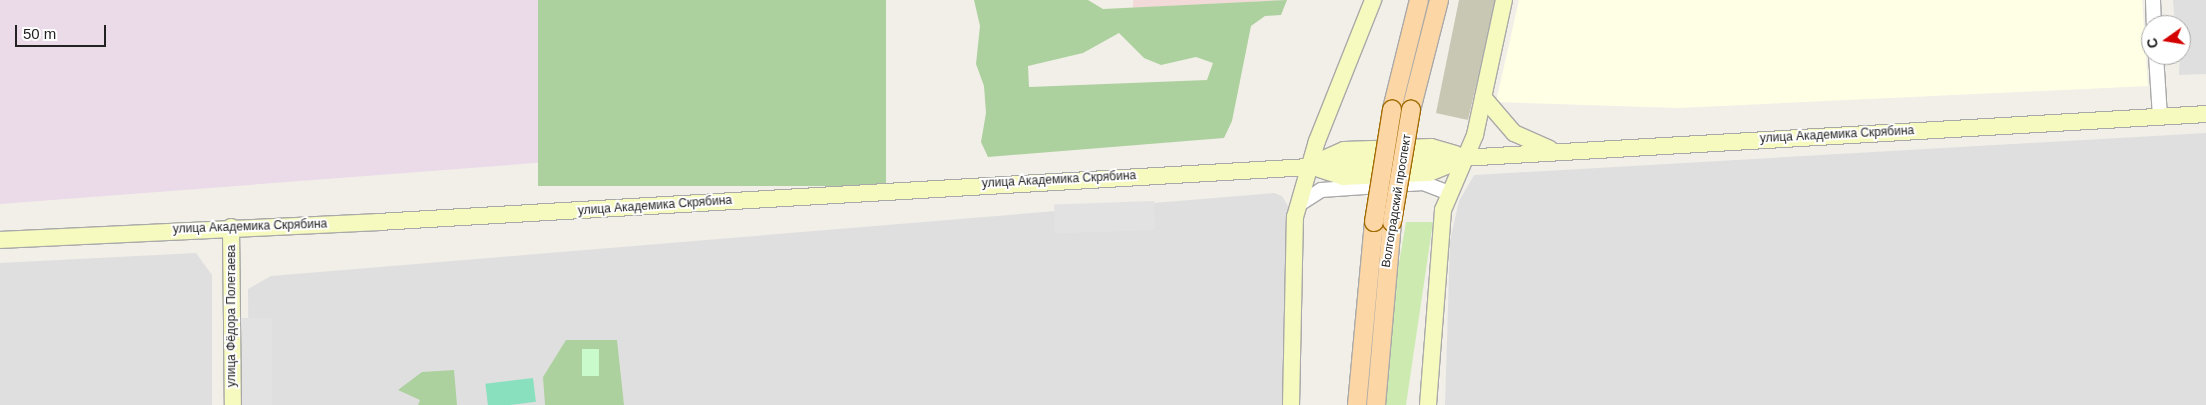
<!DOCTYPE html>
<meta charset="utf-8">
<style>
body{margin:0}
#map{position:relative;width:2206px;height:405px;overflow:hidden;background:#f2efe9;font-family:Arial,sans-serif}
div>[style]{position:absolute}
.residential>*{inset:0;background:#e0dfdf}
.commercial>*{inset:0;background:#f2dad9}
.industrial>*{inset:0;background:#ebdbe8}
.education>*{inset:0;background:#ffffe5}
.construction>*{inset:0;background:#c7c7b4}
.grass>*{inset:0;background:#cdebb0}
.forest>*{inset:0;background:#add19e;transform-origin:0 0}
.park>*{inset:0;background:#c8facc;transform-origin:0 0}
.pitch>*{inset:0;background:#88e0be;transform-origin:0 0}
.parking>*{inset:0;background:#e2e2e2;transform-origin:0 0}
.roads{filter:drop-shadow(1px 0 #a9a9a9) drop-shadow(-1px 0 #a9a9a9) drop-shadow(0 1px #a9a9a9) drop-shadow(0 -1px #a9a9a9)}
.tertiary>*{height:14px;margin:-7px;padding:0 7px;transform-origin:7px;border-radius:7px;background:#fff}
.secondary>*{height:16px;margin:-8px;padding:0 8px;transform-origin:8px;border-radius:8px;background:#f7fabf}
.primary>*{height:18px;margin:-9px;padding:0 9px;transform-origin:9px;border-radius:9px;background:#fcd6a4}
.bridges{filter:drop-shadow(1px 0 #a06b00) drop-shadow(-1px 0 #a06b00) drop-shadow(0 1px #a06b00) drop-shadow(0 -1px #a06b00)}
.primary-bridge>*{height:18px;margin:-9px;padding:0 9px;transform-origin:9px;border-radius:9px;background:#fcd6a4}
span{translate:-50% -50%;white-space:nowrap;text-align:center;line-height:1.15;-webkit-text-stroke:4px #fff;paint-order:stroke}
.street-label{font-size:12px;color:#222}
.north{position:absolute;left:2141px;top:15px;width:50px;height:50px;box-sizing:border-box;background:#fff;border:1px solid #a7a7a7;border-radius:50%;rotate:257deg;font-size:14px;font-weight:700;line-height:20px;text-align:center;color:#222}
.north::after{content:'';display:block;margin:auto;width:18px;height:22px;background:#d40000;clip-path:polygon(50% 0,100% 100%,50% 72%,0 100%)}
.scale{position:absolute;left:15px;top:25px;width:91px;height:22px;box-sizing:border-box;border:2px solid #222;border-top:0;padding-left:6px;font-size:15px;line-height:18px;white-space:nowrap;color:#222;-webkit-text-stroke:4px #fff;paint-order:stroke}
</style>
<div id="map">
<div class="residential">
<i style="clip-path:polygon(2173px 0,2206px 0,2206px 74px,2179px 75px,2181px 25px,2175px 25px)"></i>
<i style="clip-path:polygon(2206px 133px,2206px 405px,1445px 405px,1450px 241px,1459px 201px,1474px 175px)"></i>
<i style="clip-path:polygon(1274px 193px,1282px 196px,1288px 206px,1284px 341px,1289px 349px,1289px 405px,249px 405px,248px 289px,271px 276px)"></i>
<i style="clip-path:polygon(196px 253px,212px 275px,212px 405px,0 405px,0 263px)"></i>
</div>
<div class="commercial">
<i style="clip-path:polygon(1133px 0,1288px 0,1133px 8px)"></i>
</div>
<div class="industrial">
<i style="clip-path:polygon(0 0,538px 0,548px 162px,0 204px)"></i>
</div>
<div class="education">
<i style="clip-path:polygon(1519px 0,2142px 0,2148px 86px,1679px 108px,1496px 102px)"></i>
</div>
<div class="construction">
<i style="clip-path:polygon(1459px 0,1496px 0,1468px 120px,1436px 113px)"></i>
</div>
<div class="grass">
<i style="clip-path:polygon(1406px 222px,1433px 222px,1406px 405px,1383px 405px,1393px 298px)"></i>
</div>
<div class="forest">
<i style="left:538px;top:0;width:348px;height:186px"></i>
<i style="clip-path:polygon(evenodd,974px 0,1088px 0,1103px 9px,1287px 0,1281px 15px,1265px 16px,1251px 26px,1232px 121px,1224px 138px,988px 157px,981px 142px,986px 113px,984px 86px,976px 64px,980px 26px,974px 0,1119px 33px,1144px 58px,1161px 65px,1196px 57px,1213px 63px,1207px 80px,1029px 87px,1028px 66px,1083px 53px,1119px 33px)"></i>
<i style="clip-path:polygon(566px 340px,617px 340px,624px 405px,545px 405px,543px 377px)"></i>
<i style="clip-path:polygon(454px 370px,457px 405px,418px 405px,420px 400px,398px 390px,422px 372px)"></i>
</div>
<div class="park">
<i style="left:582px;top:349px;width:17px;height:27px"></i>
</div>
<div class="pitch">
<i style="left:533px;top:378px;width:24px;height:48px;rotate:83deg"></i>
</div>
<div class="parking">
<i style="left:1154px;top:201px;width:29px;height:100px;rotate:88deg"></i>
<i style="left:240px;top:318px;width:32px;height:87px"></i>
</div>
<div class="roads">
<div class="tertiary">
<i style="left:2153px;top:0;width:25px;rotate:88deg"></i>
<i style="left:2156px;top:55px;width:62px;rotate:86.3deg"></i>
<i style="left:1298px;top:205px;width:27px;rotate:-33deg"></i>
<i style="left:1321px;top:190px;width:102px;rotate:-3.9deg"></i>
<i style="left:1423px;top:183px;width:26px;rotate:21deg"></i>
</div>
<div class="secondary">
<i style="left:1483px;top:97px;width:48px;rotate:49.3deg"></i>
<i style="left:1514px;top:133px;width:39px;rotate:24deg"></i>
<i style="left:1319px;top:161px;width:27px;rotate:-24deg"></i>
<i style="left:1344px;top:150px;width:87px;rotate:-2deg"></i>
<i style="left:1431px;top:147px;width:26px;rotate:16deg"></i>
<i style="left:1319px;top:169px;width:25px;rotate:18deg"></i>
<i style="left:1343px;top:177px;width:86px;rotate:-2.7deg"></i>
<i style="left:1429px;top:173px;width:27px;rotate:-22deg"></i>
<i style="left:231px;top:227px;width:178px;rotate:89.4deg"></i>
<i style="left:0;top:240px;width:378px;rotate:-2.7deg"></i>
<i style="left:378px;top:222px;width:1831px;rotate:-3.38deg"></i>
<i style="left:1291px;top:405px;width:188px;rotate:-88.8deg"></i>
<i style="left:1295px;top:217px;width:79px;rotate:-73.9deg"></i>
<i style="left:1317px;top:141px;width:152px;rotate:-68.3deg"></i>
<i style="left:1428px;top:405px;width:196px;rotate:-85.6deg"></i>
<i style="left:1443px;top:210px;width:82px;rotate:-66.9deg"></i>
<i style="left:1475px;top:135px;width:138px;rotate:-77.9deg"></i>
</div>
<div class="primary">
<i style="left:1392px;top:109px;width:112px;rotate:-76.1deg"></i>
<i style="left:1411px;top:110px;width:114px;rotate:-75.7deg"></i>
<i style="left:1357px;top:405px;width:184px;rotate:-84.7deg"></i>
<i style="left:1376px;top:405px;width:184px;rotate:-85deg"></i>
</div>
</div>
<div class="bridges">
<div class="primary-bridge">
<i style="left:1374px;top:222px;width:114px;rotate:-80.9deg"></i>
<i style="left:1392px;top:222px;width:114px;rotate:-80.4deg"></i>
</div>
</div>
<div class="street-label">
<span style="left:1837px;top:135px;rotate:-3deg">улица Академика Скрябина</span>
<span style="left:1059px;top:180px;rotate:-3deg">улица Академика Скрябина</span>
<span style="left:1397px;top:201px;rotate:-81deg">Волгоградский проспект</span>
<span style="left:655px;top:206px;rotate:-4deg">улица Академика Скрябина</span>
<span style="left:250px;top:227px;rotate:-2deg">улица Академика Скрябина</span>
<span style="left:232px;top:316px;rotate:-90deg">улица Фёдора Полетаева</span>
</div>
<div class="north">С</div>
<div class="scale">50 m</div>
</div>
